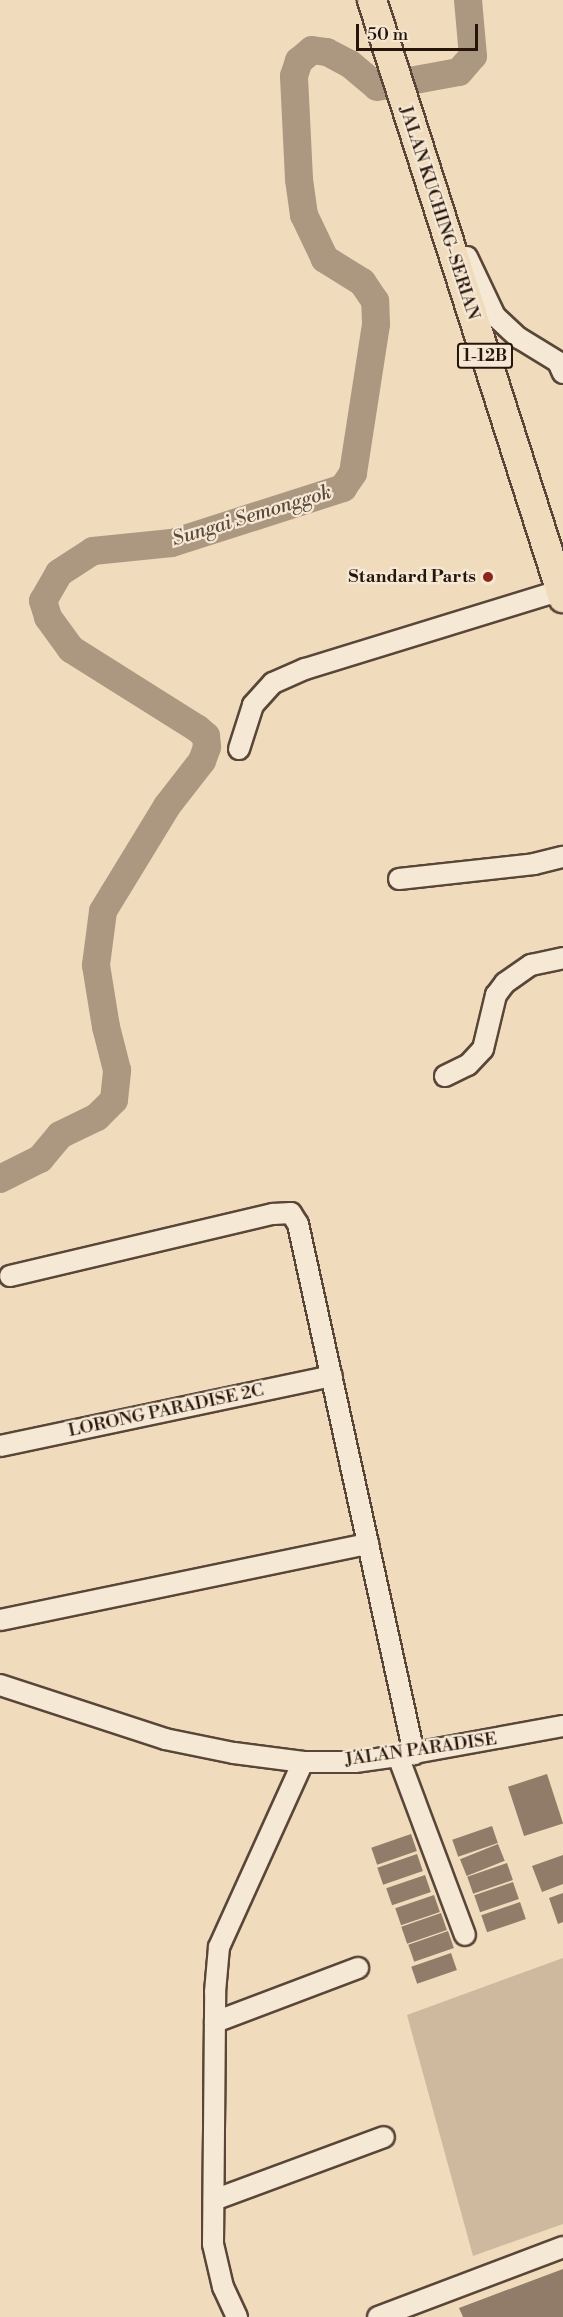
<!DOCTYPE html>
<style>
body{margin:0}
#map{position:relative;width:563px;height:2317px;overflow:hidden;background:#f0dbbd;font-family:"Libre Bodoni",serif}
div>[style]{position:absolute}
.green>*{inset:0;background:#ceb99f}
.river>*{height:28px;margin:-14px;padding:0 14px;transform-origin:14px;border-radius:14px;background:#ac9881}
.building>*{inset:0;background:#907c68;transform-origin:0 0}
.roads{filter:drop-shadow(2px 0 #594638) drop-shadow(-2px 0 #594638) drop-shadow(0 2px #594638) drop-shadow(0 -2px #594638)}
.minor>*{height:20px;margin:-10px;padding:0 10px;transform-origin:10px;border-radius:10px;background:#f5e8d4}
.highway>*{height:28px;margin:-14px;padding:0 14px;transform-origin:14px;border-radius:14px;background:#f0dbbd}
.dots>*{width:16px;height:16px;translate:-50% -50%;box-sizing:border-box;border:3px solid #f5e8d4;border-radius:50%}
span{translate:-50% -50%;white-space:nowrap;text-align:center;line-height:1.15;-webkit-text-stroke:4.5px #f5e8d4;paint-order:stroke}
.shield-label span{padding:2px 4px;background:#f5e8d4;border:2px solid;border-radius:4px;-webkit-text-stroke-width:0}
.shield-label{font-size:16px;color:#27150c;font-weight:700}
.street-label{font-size:18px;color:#27150c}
.poi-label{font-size:18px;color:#27150c;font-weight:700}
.right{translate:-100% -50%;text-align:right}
.water-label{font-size:20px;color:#5c493b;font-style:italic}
.scale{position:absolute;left:356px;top:24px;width:122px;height:27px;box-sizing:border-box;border:3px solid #27150c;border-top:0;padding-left:8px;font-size:18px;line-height:21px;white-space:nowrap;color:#27150c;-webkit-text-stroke:4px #f5e8d4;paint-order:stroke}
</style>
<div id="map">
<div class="green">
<i style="clip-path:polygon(563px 1958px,563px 2224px,473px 2256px,407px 2015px)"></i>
</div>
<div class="river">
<i style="left:0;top:1179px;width:45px;rotate:-26.6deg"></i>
<i style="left:40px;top:1159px;width:31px;rotate:-50deg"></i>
<i style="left:60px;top:1135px;width:41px;rotate:-25.9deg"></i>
<i style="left:97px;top:1117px;width:24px;rotate:-45deg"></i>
<i style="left:114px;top:1100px;width:30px;rotate:-84deg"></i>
<i style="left:117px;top:1070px;width:44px;rotate:-104.3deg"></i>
<i style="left:106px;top:1027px;width:63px;rotate:-99.2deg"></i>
<i style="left:96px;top:965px;width:54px;rotate:-82.6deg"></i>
<i style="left:103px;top:911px;width:123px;rotate:-58.6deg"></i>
<i style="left:167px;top:806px;width:57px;rotate:-52.1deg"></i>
<i style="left:202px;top:761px;width:15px;rotate:-70deg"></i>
<i style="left:207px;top:747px;width:11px;rotate:-95deg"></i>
<i style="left:206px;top:736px;width:11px;rotate:-139deg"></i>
<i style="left:198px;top:729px;width:150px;rotate:-147.8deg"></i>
<i style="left:71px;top:649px;width:39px;rotate:-126deg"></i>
<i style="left:48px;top:617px;width:17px;rotate:-107deg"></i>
<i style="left:43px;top:601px;width:32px;rotate:-60deg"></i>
<i style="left:59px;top:573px;width:40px;rotate:-32.9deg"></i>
<i style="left:93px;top:551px;width:79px;rotate:-5.8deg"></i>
<i style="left:172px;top:543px;width:180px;rotate:-17.8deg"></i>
<i style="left:343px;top:488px;width:18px;rotate:-56deg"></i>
<i style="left:353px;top:473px;width:151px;rotate:-81.2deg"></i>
<i style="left:376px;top:324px;width:23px;rotate:-92deg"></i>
<i style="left:375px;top:301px;width:23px;rotate:-124deg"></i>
<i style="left:362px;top:282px;width:44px;rotate:-148.1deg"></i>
<i style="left:325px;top:259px;width:49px;rotate:-115.5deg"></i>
<i style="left:304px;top:215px;width:36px;rotate:-98deg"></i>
<i style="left:299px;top:179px;width:103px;rotate:-92.8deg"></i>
<i style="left:294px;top:76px;width:16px;rotate:-72deg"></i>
<i style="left:299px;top:61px;width:17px;rotate:-40deg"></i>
<i style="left:312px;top:50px;width:15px;rotate:8deg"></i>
<i style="left:327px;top:52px;width:26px;rotate:28deg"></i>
<i style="left:350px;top:64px;width:35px;rotate:40deg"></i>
<i style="left:377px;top:87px;width:83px;rotate:-10.4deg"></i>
<i style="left:459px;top:72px;width:21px;rotate:-49deg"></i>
<i style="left:473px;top:56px;width:56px;rotate:-95.1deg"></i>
</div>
<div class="building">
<i style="left:547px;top:1774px;width:52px;height:41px;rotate:72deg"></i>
<i style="left:492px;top:1826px;width:18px;height:42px;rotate:71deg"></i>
<i style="left:411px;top:1834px;width:18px;height:42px;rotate:71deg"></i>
<i style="left:498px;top:1844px;width:18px;height:41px;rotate:68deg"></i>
<i style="left:417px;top:1854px;width:18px;height:42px;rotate:71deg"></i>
<i style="clip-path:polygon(563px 1855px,563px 1884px,542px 1892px,532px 1866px)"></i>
<i style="left:507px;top:1863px;width:18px;height:42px;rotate:71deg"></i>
<i style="left:425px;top:1875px;width:18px;height:41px;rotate:71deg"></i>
<i style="left:513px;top:1882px;width:18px;height:41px;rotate:71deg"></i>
<i style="clip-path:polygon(563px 1893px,563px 1922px,558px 1924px,549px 1898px)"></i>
<i style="left:434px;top:1895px;width:18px;height:41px;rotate:71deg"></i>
<i style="left:520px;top:1902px;width:18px;height:41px;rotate:71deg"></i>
<i style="left:441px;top:1913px;width:18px;height:42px;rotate:71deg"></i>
<i style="left:448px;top:1931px;width:18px;height:42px;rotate:71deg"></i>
<i style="left:451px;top:1953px;width:18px;height:42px;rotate:71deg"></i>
<i style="clip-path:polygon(563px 2269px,563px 2317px,463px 2317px,459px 2308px)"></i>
</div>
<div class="roads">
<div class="minor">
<i style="left:467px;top:257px;width:65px;rotate:64.6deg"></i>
<i style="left:495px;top:316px;width:33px;rotate:43deg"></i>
<i style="left:519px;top:338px;width:46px;rotate:31.6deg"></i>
<i style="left:558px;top:362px;width:12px;rotate:66deg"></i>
<i style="left:239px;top:749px;width:46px;rotate:-72.3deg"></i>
<i style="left:253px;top:705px;width:30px;rotate:-48deg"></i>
<i style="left:273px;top:683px;width:35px;rotate:-24deg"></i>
<i style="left:305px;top:669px;width:268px;rotate:-17.1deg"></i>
<i style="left:399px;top:879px;width:136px;rotate:-6.3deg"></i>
<i style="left:534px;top:864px;width:30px;rotate:-14deg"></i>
<i style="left:445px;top:1076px;width:25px;rotate:-26deg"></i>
<i style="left:468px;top:1065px;width:22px;rotate:-47deg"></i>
<i style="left:483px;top:1049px;width:56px;rotate:-76.5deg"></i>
<i style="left:496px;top:995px;width:15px;rotate:-53deg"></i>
<i style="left:505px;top:983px;width:32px;rotate:-35deg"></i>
<i style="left:531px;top:965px;width:33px;rotate:-12deg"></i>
<i style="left:10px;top:1276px;width:270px;rotate:-13.3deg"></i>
<i style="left:273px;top:1214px;width:18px;rotate:-3deg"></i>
<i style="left:291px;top:1213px;width:13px;rotate:58deg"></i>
<i style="left:298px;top:1224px;width:543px;rotate:77.65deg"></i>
<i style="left:0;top:1446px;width:339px;rotate:-11.9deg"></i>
<i style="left:0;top:1620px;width:376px;rotate:-11.7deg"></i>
<i style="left:0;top:1685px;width:174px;rotate:18.1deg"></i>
<i style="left:165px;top:1739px;width:70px;rotate:11.5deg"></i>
<i style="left:234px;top:1753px;width:70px;rotate:7.4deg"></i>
<i style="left:303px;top:1762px;width:52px"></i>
<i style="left:355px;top:1762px;width:43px;rotate:-7.9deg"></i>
<i style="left:398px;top:1756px;width:168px;rotate:-10.3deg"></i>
<i style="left:398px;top:1756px;width:191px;rotate:69.5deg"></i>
<i style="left:215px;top:2022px;width:153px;rotate:-20.7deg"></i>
<i style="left:214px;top:2200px;width:181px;rotate:-20.3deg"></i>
<i style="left:237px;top:2317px;width:33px;rotate:-115deg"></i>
<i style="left:223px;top:2287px;width:44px;rotate:-103.1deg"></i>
<i style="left:213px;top:2244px;width:252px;rotate:-89.5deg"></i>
<i style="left:215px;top:1992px;width:45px;rotate:-84.9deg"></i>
<i style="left:219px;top:1947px;width:203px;rotate:-65.6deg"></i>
<i style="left:378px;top:2317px;width:198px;rotate:-20.7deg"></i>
</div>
<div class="highway">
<i style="left:372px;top:0;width:628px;rotate:72.29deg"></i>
</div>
</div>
<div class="dots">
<i style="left:488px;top:577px;background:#8f2418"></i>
</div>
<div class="shield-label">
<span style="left:485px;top:356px">1-12B</span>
</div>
<div class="street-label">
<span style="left:439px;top:213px;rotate:72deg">JALAN KUCHING-SERIAN</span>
<span style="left:166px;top:1411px;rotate:-12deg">LORONG PARADISE 2C</span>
<span style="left:421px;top:1750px;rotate:-8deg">JALAN PARADISE</span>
</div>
<div class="poi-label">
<span class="right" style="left:476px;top:577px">Standard Parts</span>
</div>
<div class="water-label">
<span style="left:252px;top:516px;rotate:-17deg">Sungai Semonggok</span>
</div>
<div class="scale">50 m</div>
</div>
